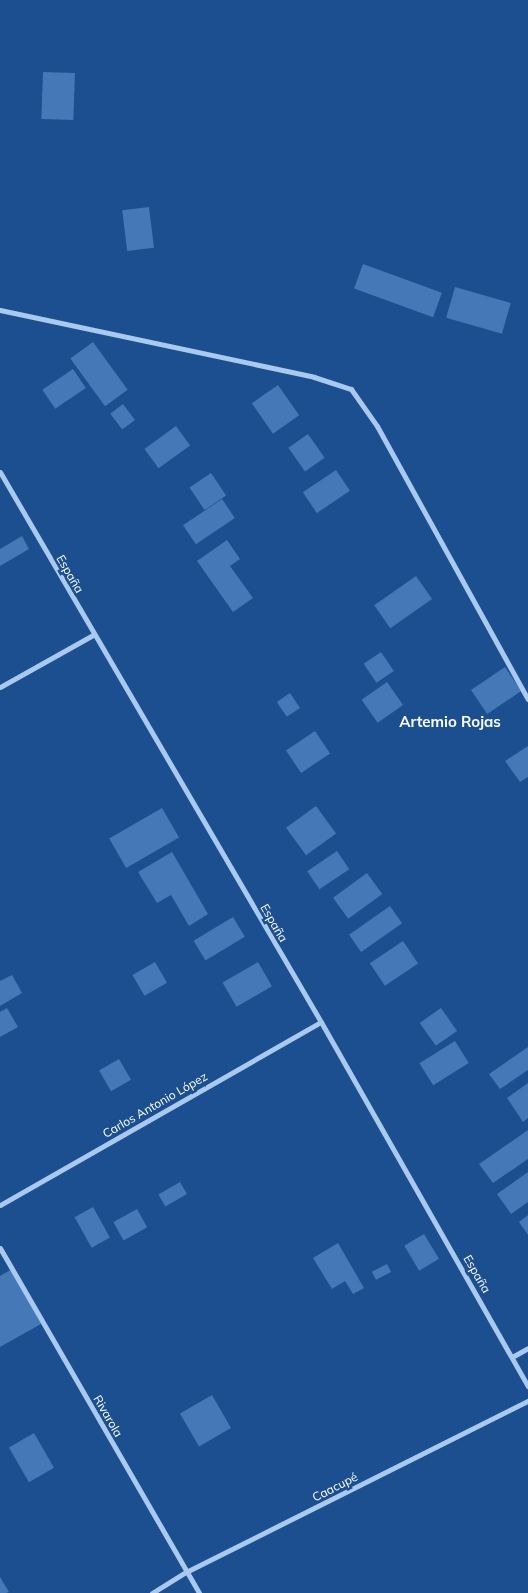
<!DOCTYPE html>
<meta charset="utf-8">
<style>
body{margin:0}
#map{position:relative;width:528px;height:1593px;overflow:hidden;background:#1b4f8f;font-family:Mulish,sans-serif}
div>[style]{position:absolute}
.building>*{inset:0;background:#4478b7;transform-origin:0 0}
.minor>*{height:5px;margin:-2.5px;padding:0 2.5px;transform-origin:2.5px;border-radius:2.5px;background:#a9c9ee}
span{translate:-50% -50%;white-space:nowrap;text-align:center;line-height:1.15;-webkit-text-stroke:5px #1b4f8f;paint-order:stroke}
.street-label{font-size:12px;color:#fff}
.quarter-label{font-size:15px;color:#fff;font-weight:700}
</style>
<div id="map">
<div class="building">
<i style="left:43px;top:72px;width:32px;height:47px;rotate:2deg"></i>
<i style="left:149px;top:207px;width:41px;height:27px;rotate:83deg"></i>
<i style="left:363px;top:264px;width:84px;height:26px;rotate:20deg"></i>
<i style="left:455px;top:287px;width:58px;height:32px;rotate:16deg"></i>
<i style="left:93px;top:342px;width:59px;height:28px;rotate:54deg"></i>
<i style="left:73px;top:369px;width:23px;height:37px;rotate:56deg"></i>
<i style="left:278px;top:385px;width:37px;height:32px;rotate:55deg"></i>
<i style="left:123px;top:404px;width:20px;height:16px;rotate:53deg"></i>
<i style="left:176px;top:426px;width:24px;height:39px;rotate:54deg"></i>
<i style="left:308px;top:434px;width:29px;height:24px;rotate:55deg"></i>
<i style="left:336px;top:470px;width:25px;height:40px;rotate:56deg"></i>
<i style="left:211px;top:473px;width:27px;height:26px;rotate:56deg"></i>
<i style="left:222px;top:499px;width:23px;height:47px;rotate:56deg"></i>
<i style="clip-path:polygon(22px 536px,29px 549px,0 566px,0 549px)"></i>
<i style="clip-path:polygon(227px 540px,240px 559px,230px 566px,253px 598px,233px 612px,197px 561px)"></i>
<i style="left:416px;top:576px;width:28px;height:51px;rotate:55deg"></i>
<i style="left:381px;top:652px;width:23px;height:21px;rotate:56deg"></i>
<i style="left:505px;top:667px;width:29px;height:41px;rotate:56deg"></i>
<i style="left:387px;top:682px;width:28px;height:31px;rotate:55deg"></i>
<i style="left:290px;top:693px;width:18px;height:16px;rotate:56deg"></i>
<i style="left:315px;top:731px;width:27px;height:35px;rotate:56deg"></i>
<i style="clip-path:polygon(528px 746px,528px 777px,520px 782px,505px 761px)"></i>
<i style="left:316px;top:806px;width:34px;height:37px;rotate:54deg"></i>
<i style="left:162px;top:808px;width:34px;height:61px;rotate:60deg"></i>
<i style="left:337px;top:851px;width:22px;height:36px;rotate:56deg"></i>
<i style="clip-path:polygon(172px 852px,208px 914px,189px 926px,171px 895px,157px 903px,138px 872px)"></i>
<i style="left:367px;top:873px;width:26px;height:42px;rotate:54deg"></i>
<i style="left:390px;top:906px;width:21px;height:50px;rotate:55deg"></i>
<i style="left:233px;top:917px;width:23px;height:46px;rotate:59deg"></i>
<i style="left:403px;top:941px;width:27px;height:40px;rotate:56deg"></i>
<i style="left:155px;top:962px;width:24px;height:26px;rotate:60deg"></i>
<i style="left:258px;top:962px;width:28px;height:41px;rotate:60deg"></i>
<i style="clip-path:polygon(12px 975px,22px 993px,0 1006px,0 981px)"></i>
<i style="clip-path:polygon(7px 1008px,18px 1027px,0 1037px,0 1012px)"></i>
<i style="left:441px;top:1008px;width:28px;height:26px;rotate:55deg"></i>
<i style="left:455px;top:1041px;width:26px;height:42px;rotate:58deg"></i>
<i style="clip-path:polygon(528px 1047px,528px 1070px,500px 1089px,489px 1074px)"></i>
<i style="left:119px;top:1059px;width:24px;height:23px;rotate:60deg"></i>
<i style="clip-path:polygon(528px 1083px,528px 1118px,523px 1122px,507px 1098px)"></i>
<i style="clip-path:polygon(528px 1130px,528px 1159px,493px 1183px,479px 1164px)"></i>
<i style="clip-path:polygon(528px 1172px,528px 1202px,511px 1214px,497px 1194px)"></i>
<i style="left:180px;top:1182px;width:14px;height:25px;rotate:60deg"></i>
<i style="left:93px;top:1207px;width:35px;height:21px;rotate:61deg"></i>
<i style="left:137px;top:1209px;width:21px;height:27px;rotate:61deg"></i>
<i style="clip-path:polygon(528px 1215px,528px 1235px,519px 1222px)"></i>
<i style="left:424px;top:1234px;width:29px;height:23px;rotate:59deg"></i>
<i style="clip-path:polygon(338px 1243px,364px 1288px,353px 1294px,345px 1281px,332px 1289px,313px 1258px)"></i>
<i style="left:387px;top:1264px;width:9px;height:17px;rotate:63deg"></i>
<i style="clip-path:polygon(12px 1269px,41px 1324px,0 1347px,0 1276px)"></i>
<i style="left:212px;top:1395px;width:38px;height:37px;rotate:60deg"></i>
<i style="left:34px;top:1433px;width:40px;height:29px;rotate:60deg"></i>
<i style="clip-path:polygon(0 1577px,9px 1592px,6px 1593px,0 1593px)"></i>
</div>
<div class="minor">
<i style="left:0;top:310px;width:321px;rotate:12deg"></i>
<i style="left:314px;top:377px;width:39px;rotate:18deg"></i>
<i style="left:351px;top:389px;width:45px;rotate:54.9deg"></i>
<i style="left:377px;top:426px;width:312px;rotate:61.1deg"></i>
<i style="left:0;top:472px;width:637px;rotate:59.73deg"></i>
<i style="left:321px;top:1022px;width:419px;rotate:60.4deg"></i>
<i style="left:0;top:687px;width:107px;rotate:-29.2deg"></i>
<i style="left:0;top:1205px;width:369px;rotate:-29.7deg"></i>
<i style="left:0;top:1248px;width:398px;rotate:60deg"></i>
<i style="left:512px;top:1357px;width:18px;rotate:-29deg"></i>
<i style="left:152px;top:1593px;width:40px;rotate:-32deg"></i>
<i style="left:186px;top:1572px;width:382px;rotate:-26.6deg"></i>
</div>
<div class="street-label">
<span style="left:70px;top:574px;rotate:60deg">España</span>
<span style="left:274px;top:923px;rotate:60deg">España</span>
<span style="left:155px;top:1105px;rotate:-30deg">Carlos Antonio López</span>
<span style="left:477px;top:1274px;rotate:60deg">España</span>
<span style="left:108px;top:1416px;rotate:60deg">Rivarola</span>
<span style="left:335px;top:1487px;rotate:-27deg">Caacupé</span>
</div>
<div class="quarter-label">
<span style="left:450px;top:722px">Artemio Rojas</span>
</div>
</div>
